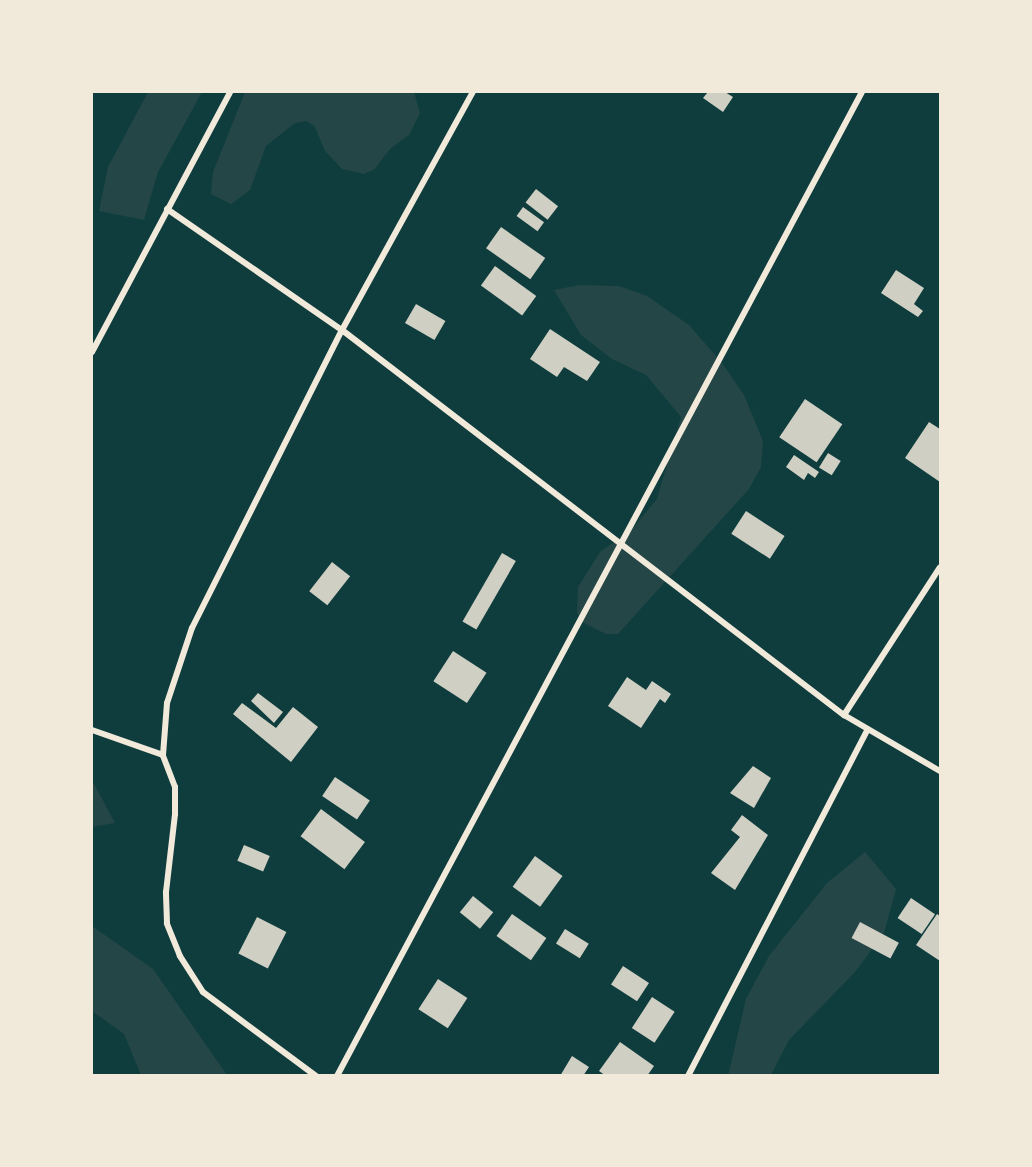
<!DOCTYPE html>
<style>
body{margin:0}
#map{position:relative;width:1032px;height:1167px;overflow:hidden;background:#0f3d3e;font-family:"PT Sans",sans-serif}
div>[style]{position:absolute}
.green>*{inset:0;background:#244646}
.building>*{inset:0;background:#cfcfc3;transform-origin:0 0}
.minor>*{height:6px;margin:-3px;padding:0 3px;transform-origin:3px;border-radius:3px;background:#f1e9da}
span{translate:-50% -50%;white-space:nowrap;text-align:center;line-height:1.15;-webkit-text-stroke:6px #f1e9da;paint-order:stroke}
.frame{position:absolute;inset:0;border:93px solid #f1e9da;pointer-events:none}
</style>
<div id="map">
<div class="green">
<i style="clip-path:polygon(148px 92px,202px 92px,158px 172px,144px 220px,99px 211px,108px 167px)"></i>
<i style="clip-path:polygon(245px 92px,414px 92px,420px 113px,409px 135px,390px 149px,375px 169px,364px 174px,342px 169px,325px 151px,315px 127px,307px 121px,295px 123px,266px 146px,250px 190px,231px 204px,211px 194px,213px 172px)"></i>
<i style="clip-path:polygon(579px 285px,619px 286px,647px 296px,689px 325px,722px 363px,744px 395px,763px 441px,761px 467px,749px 489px,618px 634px,606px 634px,584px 623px,577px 613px,578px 587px,600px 552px,632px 529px,657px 499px,681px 417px,646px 375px,612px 359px,581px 335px,554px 290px)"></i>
<i style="clip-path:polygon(92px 780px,115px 823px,92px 827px)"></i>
<i style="clip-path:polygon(865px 852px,896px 889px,884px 933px,855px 972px,789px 1040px,771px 1075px,728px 1076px,746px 999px,769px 956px,827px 883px)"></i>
<i style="clip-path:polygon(92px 926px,153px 969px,227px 1075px,141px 1075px,124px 1034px,92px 1011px)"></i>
</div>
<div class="building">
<i style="clip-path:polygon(708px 92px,725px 92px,733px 97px,723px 112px,703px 98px)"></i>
<i style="left:536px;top:189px;width:28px;height:17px;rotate:38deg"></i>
<i style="left:523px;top:207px;width:26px;height:11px;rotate:36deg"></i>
<i style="left:501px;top:227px;width:54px;height:26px;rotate:35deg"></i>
<i style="left:495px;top:266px;width:51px;height:24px;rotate:36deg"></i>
<i style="clip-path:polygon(896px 270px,924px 288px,914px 304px,923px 311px,918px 317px,881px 293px)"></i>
<i style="left:416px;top:304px;width:34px;height:22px;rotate:30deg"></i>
<i style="clip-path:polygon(550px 329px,600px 362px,587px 381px,564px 367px,557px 377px,530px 359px)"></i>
<i style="left:805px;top:399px;width:45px;height:46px;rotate:34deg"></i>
<i style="clip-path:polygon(929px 422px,940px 429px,940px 482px,905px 458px)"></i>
<i style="left:828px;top:453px;width:15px;height:17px;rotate:32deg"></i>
<i style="clip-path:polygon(794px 455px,819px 472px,815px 478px,808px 473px,804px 480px,786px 467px)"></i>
<i style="left:746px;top:511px;width:46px;height:27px;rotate:33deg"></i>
<i style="left:502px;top:553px;width:16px;height:79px;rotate:30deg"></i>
<i style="left:332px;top:562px;width:23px;height:37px;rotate:38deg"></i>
<i style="left:453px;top:651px;width:40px;height:36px;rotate:33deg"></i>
<i style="clip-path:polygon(627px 677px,646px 690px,652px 681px,671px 694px,665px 703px,660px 699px,641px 728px,608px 706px)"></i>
<i style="clip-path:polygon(258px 693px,283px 712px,274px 723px,251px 701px)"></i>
<i style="clip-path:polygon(242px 703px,276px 728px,293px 707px,318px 727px,291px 762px,233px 714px)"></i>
<i style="clip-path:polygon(753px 766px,771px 778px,754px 808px,730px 793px)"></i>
<i style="left:335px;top:777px;width:42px;height:23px;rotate:34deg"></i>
<i style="left:321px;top:809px;width:55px;height:34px;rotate:37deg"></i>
<i style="clip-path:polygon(742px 815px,768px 835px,735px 890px,711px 873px,740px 837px,731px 830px)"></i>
<i style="left:244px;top:845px;width:28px;height:17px;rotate:23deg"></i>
<i style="left:535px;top:856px;width:34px;height:38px;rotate:36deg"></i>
<i style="left:473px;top:896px;width:26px;height:21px;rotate:39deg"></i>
<i style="left:911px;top:898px;width:29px;height:24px;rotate:34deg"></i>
<i style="left:512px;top:914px;width:42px;height:27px;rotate:35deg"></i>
<i style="clip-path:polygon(937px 914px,940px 916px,940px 961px,916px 945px)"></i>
<i style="left:257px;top:917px;width:33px;height:41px;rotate:27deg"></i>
<i style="left:860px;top:922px;width:44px;height:18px;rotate:28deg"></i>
<i style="left:565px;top:929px;width:28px;height:17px;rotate:32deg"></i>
<i style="left:623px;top:966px;width:31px;height:22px;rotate:33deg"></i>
<i style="left:438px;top:979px;width:35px;height:36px;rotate:33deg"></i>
<i style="left:652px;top:997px;width:27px;height:37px;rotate:33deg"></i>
<i style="clip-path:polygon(620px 1042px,654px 1066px,647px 1076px,606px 1076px,599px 1071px)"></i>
<i style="clip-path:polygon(572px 1056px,589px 1067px,583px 1076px,560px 1076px)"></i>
</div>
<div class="minor">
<i style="left:167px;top:209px;width:213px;rotate:34.7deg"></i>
<i style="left:342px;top:330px;width:633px;rotate:37.49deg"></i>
<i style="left:844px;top:715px;width:111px;rotate:30.3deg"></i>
<i style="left:92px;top:352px;width:294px;rotate:-62deg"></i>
<i style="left:844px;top:715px;width:176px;rotate:-57deg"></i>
<i style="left:92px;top:730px;width:75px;rotate:19.4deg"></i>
<i style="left:316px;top:1076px;width:141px;rotate:-143.4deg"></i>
<i style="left:203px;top:992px;width:43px;rotate:-122.6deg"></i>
<i style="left:180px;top:956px;width:35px;rotate:-112deg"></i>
<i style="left:167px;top:923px;width:31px;rotate:-92deg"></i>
<i style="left:166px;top:892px;width:79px;rotate:-83.4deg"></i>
<i style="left:175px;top:814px;width:27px;rotate:-90deg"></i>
<i style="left:175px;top:787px;width:34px;rotate:-111deg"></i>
<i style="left:163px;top:755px;width:52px;rotate:-85.6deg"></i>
<i style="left:167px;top:703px;width:79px;rotate:-71.6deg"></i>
<i style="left:192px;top:628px;width:334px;rotate:-63.3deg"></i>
<i style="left:342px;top:330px;width:272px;rotate:-61.2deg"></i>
<i style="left:337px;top:1076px;width:1115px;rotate:-61.92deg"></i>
<i style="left:688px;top:1076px;width:389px;rotate:-62.6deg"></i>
</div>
<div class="frame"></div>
</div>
